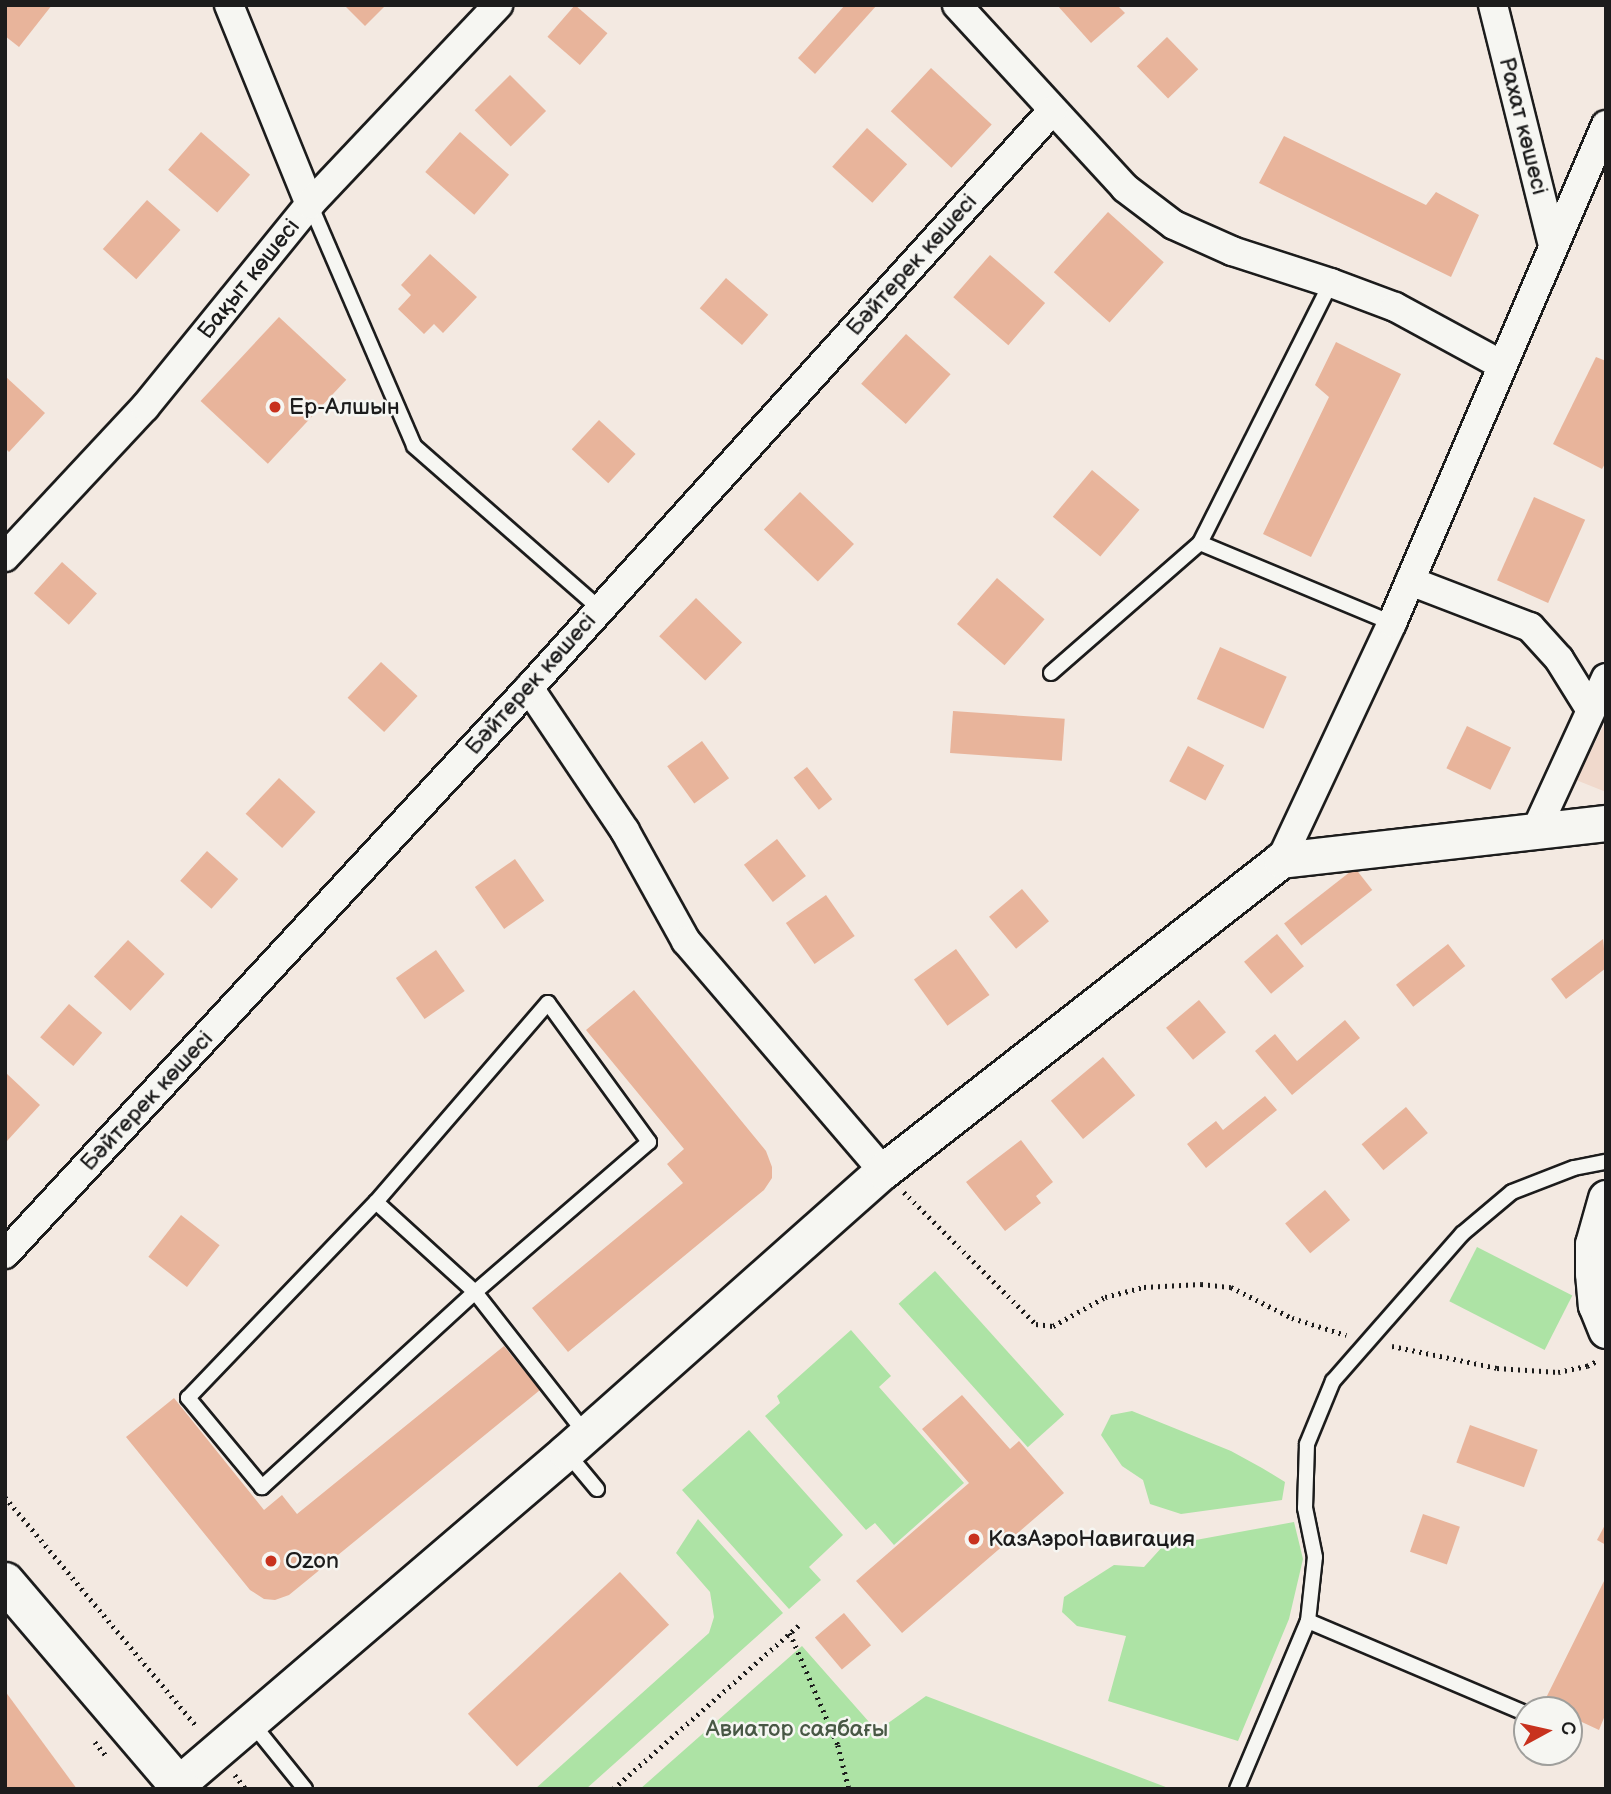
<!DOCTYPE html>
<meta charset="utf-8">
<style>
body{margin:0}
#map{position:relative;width:1611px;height:1794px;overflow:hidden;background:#f3e9e1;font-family:"Balsamiq Sans",sans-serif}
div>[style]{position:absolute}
.built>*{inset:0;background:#f0d9cc}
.green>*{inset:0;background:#ade3a5;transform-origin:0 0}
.building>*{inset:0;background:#e8b49b;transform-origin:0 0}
.path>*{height:4.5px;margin-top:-2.25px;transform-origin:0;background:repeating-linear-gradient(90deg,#1c1c1c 0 2px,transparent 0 7px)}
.roads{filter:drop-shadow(2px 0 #1c1c1c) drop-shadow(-2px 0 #1c1c1c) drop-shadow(0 2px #1c1c1c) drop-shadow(0 -2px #1c1c1c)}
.service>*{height:14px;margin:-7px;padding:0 7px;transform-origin:7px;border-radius:7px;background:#f6f6f2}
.minor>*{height:28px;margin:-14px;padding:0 14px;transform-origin:14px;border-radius:14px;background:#f6f6f2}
.tertiary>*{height:35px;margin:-17.5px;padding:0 17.5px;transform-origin:17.5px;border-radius:17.5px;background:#f6f6f2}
.secondary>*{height:38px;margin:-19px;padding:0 19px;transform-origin:19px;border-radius:19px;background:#f6f6f2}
.dots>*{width:19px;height:19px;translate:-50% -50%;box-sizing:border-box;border:4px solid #f6f6f2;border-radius:50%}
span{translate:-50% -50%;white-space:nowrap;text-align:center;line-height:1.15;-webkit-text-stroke:5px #f6f6f2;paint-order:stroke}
.street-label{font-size:23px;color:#1c1c1c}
.poi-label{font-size:23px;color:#1c1c1c}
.left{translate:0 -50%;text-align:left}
.park-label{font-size:23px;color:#485845}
.frame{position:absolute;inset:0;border:7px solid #1c1c1c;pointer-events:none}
.north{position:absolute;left:1513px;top:1696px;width:70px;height:70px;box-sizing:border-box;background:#f6f6f2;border:2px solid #9f9f9c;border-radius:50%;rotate:82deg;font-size:19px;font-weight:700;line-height:28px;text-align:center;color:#1c1c1c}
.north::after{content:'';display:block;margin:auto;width:24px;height:32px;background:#c8321e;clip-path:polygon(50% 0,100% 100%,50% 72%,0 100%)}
</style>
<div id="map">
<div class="built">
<i style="clip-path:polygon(1606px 721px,1606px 792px,1576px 780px)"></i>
</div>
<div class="green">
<i style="left:1477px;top:1247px;width:107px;height:61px;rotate:27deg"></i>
<i style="left:935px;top:1271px;width:193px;height:49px;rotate:48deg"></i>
<i style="clip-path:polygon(851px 1330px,891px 1376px,879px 1387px,964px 1483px,894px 1545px,875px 1523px,866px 1530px,765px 1416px,780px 1403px,777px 1396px)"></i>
<i style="clip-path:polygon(1132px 1411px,1231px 1451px,1262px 1468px,1285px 1482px,1282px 1500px,1181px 1514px,1150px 1504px,1143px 1480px,1122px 1466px,1101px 1435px,1111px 1415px)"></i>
<i style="clip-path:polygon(749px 1430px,843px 1535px,809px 1567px,821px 1580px,789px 1609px,682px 1490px)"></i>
<i style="clip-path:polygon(698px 1519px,783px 1613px,586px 1789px,535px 1789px,709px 1633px,714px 1617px,710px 1592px,676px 1553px)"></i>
<i style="clip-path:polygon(1294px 1522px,1303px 1559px,1289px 1619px,1238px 1741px,1108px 1701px,1126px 1636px,1077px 1626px,1062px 1612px,1064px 1597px,1114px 1565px,1144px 1567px,1163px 1546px)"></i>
<i style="clip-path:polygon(802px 1646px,877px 1731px,926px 1696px,1171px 1789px,640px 1789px)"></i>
</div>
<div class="building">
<i style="clip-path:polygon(5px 5px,52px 5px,19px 47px,5px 36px)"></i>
<i style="clip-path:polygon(344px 5px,386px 5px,365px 26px)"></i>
<i style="left:575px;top:5px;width:43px;height:42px;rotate:41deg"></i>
<i style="clip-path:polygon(845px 5px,877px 5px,815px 74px,798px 58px)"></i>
<i style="clip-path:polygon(1057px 5px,1117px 5px,1125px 13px,1091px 43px)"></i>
<i style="left:1167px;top:37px;width:45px;height:42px;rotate:46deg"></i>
<i style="left:931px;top:68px;width:83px;height:59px;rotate:43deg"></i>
<i style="left:510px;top:75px;width:51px;height:50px;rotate:45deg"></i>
<i style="left:867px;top:128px;width:54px;height:52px;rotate:42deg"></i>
<i style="left:201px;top:132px;width:65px;height:50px;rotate:41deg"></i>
<i style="left:460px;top:132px;width:65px;height:53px;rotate:41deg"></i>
<i style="clip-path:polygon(1284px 136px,1426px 205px,1436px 192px,1479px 215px,1451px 277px,1259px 183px)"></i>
<i style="left:147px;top:200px;width:45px;height:66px;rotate:42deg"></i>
<i style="left:1108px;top:212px;width:75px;height:81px;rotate:42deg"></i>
<i style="clip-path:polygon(430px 254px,477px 297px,443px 333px,434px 324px,424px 334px,398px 309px,411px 295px,401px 285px)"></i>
<i style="left:990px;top:255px;width:73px;height:56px;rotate:41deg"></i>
<i style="left:726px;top:278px;width:56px;height:40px;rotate:41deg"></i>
<i style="left:279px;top:317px;width:92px;height:115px;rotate:43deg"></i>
<i style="left:906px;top:334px;width:60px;height:67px;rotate:42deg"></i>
<i style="clip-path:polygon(1336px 342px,1401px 374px,1311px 557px,1263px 534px,1329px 397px,1315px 385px)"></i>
<i style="clip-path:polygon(1596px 357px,1606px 361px,1606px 462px,1602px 469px,1553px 444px)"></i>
<i style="clip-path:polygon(5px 376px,45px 413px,9px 452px,5px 448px)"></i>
<i style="left:599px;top:420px;width:50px;height:40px;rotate:43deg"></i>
<i style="left:1092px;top:470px;width:62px;height:61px;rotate:40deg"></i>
<i style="left:800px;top:492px;width:75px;height:52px;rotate:44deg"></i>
<i style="left:1534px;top:497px;width:56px;height:91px;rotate:24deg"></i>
<i style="left:62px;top:562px;width:47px;height:42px;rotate:42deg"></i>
<i style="left:997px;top:578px;width:63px;height:61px;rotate:41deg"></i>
<i style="left:696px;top:598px;width:64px;height:53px;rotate:44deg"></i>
<i style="left:1220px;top:647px;width:73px;height:57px;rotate:24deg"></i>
<i style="left:381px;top:662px;width:50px;height:49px;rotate:43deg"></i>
<i style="left:953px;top:711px;width:112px;height:42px;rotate:4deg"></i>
<i style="left:1467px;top:726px;width:49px;height:47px;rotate:26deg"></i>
<i style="left:702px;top:741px;width:46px;height:43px;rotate:54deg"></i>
<i style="left:1188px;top:746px;width:41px;height:40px;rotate:28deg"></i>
<i style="left:807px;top:767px;width:41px;height:17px;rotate:52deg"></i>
<i style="left:279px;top:778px;width:50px;height:49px;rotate:43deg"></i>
<i style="left:777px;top:839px;width:47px;height:42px;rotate:52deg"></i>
<i style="left:207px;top:851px;width:42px;height:40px;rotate:42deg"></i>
<i style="left:515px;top:859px;width:51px;height:49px;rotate:55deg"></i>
<i style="left:1355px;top:868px;width:28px;height:90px;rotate:52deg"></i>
<i style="left:1022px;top:889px;width:42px;height:43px;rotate:50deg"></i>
<i style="left:826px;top:895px;width:50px;height:49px;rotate:55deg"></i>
<i style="left:1277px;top:934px;width:42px;height:43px;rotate:50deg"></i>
<i style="clip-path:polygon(1603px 939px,1606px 968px,1566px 999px,1551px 979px)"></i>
<i style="left:128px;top:940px;width:50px;height:50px;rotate:43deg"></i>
<i style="left:1448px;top:944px;width:28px;height:66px;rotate:52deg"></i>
<i style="left:956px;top:949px;width:57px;height:52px;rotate:54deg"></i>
<i style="left:436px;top:950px;width:50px;height:49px;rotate:55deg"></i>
<i style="clip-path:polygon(634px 990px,766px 1151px,772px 1167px,772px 1178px,764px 1190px,568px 1352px,532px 1308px,683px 1183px,667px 1164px,684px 1149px,586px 1030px)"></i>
<i style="left:1199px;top:1000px;width:42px;height:43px;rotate:50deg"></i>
<i style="left:69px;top:1004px;width:44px;height:44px;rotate:41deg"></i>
<i style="clip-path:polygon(1345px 1020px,1360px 1038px,1292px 1095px,1255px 1051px,1275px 1034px,1297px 1061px)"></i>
<i style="left:1103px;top:1057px;width:50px;height:68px;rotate:50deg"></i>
<i style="clip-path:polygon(5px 1072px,40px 1105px,7px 1141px,5px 1139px)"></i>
<i style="clip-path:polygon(1265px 1096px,1277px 1110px,1206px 1168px,1187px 1144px,1216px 1121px,1223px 1130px)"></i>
<i style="left:1406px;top:1107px;width:34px;height:58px;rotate:50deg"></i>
<i style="clip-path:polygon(1021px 1140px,1053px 1182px,1036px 1196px,1041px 1203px,1005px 1231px,966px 1182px)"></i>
<i style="left:1325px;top:1190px;width:39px;height:52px;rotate:50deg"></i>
<i style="left:181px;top:1215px;width:49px;height:53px;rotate:38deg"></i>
<i style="clip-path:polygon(504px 1346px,540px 1390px,289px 1595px,275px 1600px,264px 1599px,250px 1590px,126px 1437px,174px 1398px,264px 1510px,282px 1495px,297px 1514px)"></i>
<i style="clip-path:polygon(962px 1395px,1010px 1449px,1019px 1441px,1064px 1493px,902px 1633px,856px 1581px,969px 1483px,922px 1429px)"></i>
<i style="left:1470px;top:1425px;width:72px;height:40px;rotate:20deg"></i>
<i style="left:1423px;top:1514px;width:39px;height:40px;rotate:19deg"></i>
<i style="clip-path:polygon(1606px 1523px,1606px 1545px,1597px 1540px)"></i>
<i style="left:620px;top:1572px;width:72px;height:208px;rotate:47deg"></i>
<i style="clip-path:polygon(1606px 1577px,1606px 1713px,1599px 1730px,1569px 1716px,1569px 1710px,1556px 1710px,1543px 1704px)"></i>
<i style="left:844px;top:1613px;width:42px;height:38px;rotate:50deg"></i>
<i style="clip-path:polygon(5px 1691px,77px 1789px,5px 1789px)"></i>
</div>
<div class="path">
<i style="left:904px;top:1192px;width:187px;rotate:45deg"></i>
<i style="left:1036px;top:1324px;width:17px;rotate:7deg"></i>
<i style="left:1053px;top:1326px;width:60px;rotate:-29.1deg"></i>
<i style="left:1105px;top:1297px;width:40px;rotate:-14.4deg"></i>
<i style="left:1144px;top:1287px;width:57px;rotate:-3deg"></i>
<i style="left:1201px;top:1284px;width:30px;rotate:6deg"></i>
<i style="left:1231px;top:1287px;width:68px;rotate:26.9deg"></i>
<i style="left:1292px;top:1318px;width:57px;rotate:17.5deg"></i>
<i style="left:1392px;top:1346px;width:107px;rotate:11.8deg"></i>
<i style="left:1497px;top:1368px;width:61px;rotate:3.8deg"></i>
<i style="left:1558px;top:1372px;width:30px;rotate:-12deg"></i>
<i style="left:1587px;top:1366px;width:13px;rotate:-27deg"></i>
<i style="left:5px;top:1497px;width:300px;rotate:50.1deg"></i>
<i style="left:790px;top:1633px;width:122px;rotate:66.8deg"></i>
<i style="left:838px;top:1745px;width:45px;rotate:76deg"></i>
<i style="left:95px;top:1742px;width:19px;rotate:51deg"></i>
<i style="left:235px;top:1775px;width:18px;rotate:52deg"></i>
<i style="left:613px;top:1789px;width:249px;rotate:-41.4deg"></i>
</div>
<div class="roads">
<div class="service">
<i style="left:310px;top:204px;width:263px;rotate:66.7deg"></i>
<i style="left:414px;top:446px;width:246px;rotate:41.2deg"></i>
<i style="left:1200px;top:543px;width:208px;rotate:22.6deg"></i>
<i style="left:1051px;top:673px;width:198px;rotate:-41.1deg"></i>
<i style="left:1200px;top:543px;width:291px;rotate:-63.3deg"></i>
<i style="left:376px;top:1202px;width:263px;rotate:-49.2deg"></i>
<i style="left:548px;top:1003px;width:172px;rotate:54deg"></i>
<i style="left:649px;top:1142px;width:230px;rotate:139.2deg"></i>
<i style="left:475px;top:1292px;width:289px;rotate:137.5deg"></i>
<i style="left:262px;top:1487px;width:116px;rotate:-129.7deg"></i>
<i style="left:188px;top:1398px;width:272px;rotate:-46.2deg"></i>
<i style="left:376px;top:1202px;width:134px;rotate:42.3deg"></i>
<i style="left:475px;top:1292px;width:180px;rotate:52deg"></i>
<i style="left:567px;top:1453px;width:47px;rotate:50.2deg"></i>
<i style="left:1308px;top:1621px;width:238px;rotate:23deg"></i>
<i style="left:251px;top:1722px;width:86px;rotate:51.1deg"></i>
<i style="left:1237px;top:1789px;width:182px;rotate:-67.1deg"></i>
<i style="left:1308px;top:1621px;width:64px;rotate:-83.8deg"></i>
<i style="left:1315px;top:1557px;width:50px;rotate:-101.5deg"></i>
<i style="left:1305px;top:1508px;width:64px;rotate:-88.2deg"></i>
<i style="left:1307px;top:1444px;width:68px;rotate:-67.6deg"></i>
<i style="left:1333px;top:1381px;width:196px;rotate:-48.7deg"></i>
<i style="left:1462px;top:1234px;width:65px;rotate:-40deg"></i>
<i style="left:1512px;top:1192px;width:66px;rotate:-21.2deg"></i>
<i style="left:1574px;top:1168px;width:33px;rotate:-11deg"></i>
</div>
<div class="minor">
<i style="left:229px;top:5px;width:215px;rotate:67.9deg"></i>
<i style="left:957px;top:5px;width:248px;rotate:47.4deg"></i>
<i style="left:1125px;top:188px;width:61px;rotate:37.1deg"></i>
<i style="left:1174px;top:225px;width:64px;rotate:24.1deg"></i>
<i style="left:1232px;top:251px;width:104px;rotate:17.9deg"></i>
<i style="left:1331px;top:283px;width:68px;rotate:20.6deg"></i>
<i style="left:1395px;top:307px;width:122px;rotate:28.5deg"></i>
<i style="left:1493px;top:5px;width:248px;rotate:76deg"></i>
<i style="left:5px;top:557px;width:205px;rotate:-47deg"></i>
<i style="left:145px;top:407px;width:262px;rotate:-50.9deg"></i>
<i style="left:310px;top:204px;width:274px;rotate:-46.6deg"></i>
<i style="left:1410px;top:581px;width:129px;rotate:21deg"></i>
<i style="left:1530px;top:627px;width:43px;rotate:47.8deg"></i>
<i style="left:1559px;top:659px;width:59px;rotate:58.2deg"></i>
<i style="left:529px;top:688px;width:172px;rotate:56.1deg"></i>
<i style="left:625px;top:831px;width:126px;rotate:61deg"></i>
<i style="left:686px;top:941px;width:303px;rotate:49.4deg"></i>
<i style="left:1537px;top:828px;width:165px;rotate:-65.3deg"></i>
<i style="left:1281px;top:860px;width:262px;rotate:-64.9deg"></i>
<i style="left:1392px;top:623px;width:542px;rotate:-66.75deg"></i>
<i style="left:5px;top:1254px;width:771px;rotate:-47.21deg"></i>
<i style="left:529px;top:688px;width:779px;rotate:-47.81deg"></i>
</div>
<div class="tertiary">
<i style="left:1606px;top:1198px;width:48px;rotate:105.8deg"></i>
<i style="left:1593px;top:1244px;width:29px;rotate:90deg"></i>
<i style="left:1593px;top:1273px;width:32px;rotate:85deg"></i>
<i style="left:1596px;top:1305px;width:27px;rotate:68deg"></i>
<i style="left:178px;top:1784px;width:511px;rotate:-40.55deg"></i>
<i style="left:566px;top:1452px;width:424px;rotate:-41.6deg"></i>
<i style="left:883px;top:1171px;width:505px;rotate:-38deg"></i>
<i style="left:1281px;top:860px;width:327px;rotate:-6.5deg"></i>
</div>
<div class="secondary">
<i style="left:5px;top:1582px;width:272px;rotate:49.5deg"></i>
</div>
</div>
<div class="dots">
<i style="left:275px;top:407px;background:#c8321e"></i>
<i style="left:974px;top:1539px;background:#c8321e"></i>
<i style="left:271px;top:1561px;background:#c8321e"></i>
</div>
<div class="street-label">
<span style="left:1523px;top:126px;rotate:76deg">Рахат көшесі</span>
<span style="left:912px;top:265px;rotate:-48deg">Бәйтерек көшесі</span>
<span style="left:249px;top:279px;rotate:-51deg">Бақыт көшесі</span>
<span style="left:531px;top:684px;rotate:-48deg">Бәйтерек көшесі</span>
<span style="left:147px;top:1101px;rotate:-47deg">Бәйтерек көшесі</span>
</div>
<div class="poi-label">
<span class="left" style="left:289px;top:407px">Ер-Алшын</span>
<span class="left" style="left:988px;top:1539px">КазАэроНавигация</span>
<span class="left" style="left:285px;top:1561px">Ozon</span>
</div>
<div class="park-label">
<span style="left:797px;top:1729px">Авиатор саябағы</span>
</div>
<div class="frame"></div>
<div class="north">С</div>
</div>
